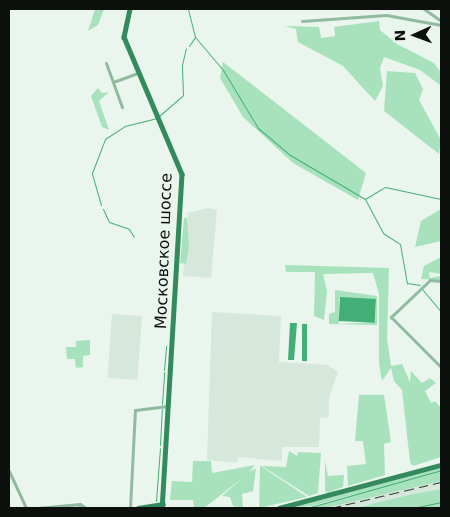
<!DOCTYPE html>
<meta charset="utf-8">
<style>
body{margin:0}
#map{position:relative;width:450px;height:517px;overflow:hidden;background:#eaf5ed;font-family:"DejaVu Sans",sans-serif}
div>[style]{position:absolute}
.built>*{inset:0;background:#d6e7db;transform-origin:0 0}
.green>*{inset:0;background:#a7e2bd}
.water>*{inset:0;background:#43af77;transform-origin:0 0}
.stream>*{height:1px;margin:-0.5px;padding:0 0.5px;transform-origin:0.5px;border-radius:0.5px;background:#43af77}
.minor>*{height:3px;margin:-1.5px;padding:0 1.5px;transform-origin:1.5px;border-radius:1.5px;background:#91bba0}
.major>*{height:4.5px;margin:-2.25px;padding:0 2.25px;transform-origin:2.25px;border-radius:2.25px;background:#338b5d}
.rail>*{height:1px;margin-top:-0.5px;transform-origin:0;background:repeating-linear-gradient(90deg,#343935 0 10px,transparent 0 15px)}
span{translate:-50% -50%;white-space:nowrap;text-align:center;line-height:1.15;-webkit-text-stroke:4px #eaf5ed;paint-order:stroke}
.street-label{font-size:16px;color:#0c100d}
.frame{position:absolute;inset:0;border:10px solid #0c100d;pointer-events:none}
.north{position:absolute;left:390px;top:10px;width:50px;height:50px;-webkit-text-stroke:4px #eaf5ed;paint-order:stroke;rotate:268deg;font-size:14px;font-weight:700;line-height:20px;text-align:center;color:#0c100d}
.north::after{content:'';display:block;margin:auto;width:18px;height:22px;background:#0c100d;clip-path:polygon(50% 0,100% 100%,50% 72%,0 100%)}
</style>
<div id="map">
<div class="built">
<i style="clip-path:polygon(208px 208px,217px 210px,211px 278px,183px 276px,188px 213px)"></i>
<i style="clip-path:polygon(212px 312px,281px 316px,279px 362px,327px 365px,338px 372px,329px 398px,329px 417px,320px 418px,319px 447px,282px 447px,282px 461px,239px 457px,236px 463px,207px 460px)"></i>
<i style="left:112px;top:314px;width:30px;height:64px;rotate:4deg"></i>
<i style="clip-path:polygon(441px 481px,441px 489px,356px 508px,314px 508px)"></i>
</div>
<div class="green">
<i style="clip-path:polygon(95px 9px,104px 9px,98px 25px,88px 31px)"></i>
<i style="clip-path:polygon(379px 21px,380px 30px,397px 44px,434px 63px,441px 73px,440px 85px,420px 70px,384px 57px,380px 68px,383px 86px,375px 101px,343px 66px,298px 42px,296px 29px,285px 26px,319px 27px,321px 38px,335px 36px,334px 27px)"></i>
<i style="clip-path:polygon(223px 62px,366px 173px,358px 200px,293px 163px,243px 117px,220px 78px)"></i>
<i style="clip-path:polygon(387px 71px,415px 73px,423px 89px,419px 100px,441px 140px,439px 154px,384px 111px)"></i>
<i style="clip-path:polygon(98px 88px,102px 93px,109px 92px,99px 101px,109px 130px,102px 127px,91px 96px)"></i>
<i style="clip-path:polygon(441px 209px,441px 241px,415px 247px,421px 221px)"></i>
<i style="clip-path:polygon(184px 218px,187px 218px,189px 246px,186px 264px,180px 263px)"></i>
<i style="clip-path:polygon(441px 257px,441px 274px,429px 272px,430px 278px,441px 276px,441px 280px,421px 279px,424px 266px)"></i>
<i style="clip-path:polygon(285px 265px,389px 268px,387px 338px,391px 366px,402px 364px,410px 382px,411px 371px,422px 383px,430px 378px,436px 383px,425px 391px,431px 403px,435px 401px,441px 408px,441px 457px,413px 466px,410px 462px,402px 390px,394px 381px,391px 368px,382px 381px,379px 364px,379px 294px,373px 273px,323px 274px,327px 291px,324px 320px,314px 316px,315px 272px,286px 272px)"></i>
<i style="clip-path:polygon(evenodd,335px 290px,377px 296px,377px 325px,329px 324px,329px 314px,335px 312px,335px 290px,339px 298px,376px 300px,375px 322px,339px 324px,339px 298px)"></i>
<i style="clip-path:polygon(90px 340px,90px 355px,83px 356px,83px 367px,76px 368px,75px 359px,67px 359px,66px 347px,76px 347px,76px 341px)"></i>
<i style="clip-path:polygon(359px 395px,384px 395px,391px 442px,384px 444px,385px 475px,348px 486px,347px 466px,366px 464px,363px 441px,355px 441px)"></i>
<i style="clip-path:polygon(289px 451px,297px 456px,298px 452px,321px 453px,318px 493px,309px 496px,262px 466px,286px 467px)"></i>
<i style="clip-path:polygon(193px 461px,211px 461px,212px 473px,255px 465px,249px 472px,256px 468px,253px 491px,242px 494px,243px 508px,233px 506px,230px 497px,222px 496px,244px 477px,204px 508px,194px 508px,193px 500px,170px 500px,172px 481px,192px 482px)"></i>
<i style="clip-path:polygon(325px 461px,328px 476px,344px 475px,343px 487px,328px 492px,342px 489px,328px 493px,325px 491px)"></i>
<i style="clip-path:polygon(260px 466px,261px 466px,307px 497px,259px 508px)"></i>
<i style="clip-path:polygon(441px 468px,441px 481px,325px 508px,309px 508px,366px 491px,312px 506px,291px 508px)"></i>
<i style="clip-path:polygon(441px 489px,441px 508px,356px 508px,409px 495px)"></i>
</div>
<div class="water">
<i style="left:340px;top:297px;width:36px;height:24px;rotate:3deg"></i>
<i style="clip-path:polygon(290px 323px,297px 323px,294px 360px,288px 360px)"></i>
<i style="left:302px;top:324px;width:5px;height:37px"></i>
</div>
<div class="stream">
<i style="left:188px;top:9px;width:29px;rotate:76deg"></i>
<i style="left:195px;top:37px;width:43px;rotate:49.7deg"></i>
<i style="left:223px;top:70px;width:68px;rotate:58.9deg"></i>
<i style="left:258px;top:128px;width:42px;rotate:40.2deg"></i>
<i style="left:290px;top:155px;width:87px;rotate:30.4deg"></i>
<i style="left:365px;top:199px;width:38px;rotate:62deg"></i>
<i style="left:383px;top:233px;width:20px;rotate:33deg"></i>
<i style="left:400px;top:244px;width:40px;rotate:80deg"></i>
<i style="left:407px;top:283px;width:13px;rotate:9deg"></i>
<i style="left:189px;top:46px;width:11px;rotate:-56deg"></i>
<i style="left:159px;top:116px;width:32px;rotate:-41deg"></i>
<i style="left:183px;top:95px;width:30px;rotate:-92deg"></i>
<i style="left:182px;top:65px;width:17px;rotate:-77deg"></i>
<i style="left:365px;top:199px;width:23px;rotate:-31deg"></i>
<i style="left:385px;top:187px;width:57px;rotate:12.1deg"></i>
<i style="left:101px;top:205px;width:33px;rotate:-106deg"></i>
<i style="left:92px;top:173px;width:36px;rotate:-69deg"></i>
<i style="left:105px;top:139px;width:24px;rotate:-33deg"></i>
<i style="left:125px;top:126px;width:32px;rotate:-14deg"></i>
<i style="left:103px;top:209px;width:14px;rotate:65deg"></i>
<i style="left:109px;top:222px;width:21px;rotate:19deg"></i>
<i style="left:129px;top:229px;width:9px;rotate:58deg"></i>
<i style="left:422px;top:289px;width:30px;rotate:50deg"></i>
<i style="left:164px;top:370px;width:24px;rotate:-85deg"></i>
<i style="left:162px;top:404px;width:32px;rotate:-86deg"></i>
<i style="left:160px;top:445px;width:36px;rotate:-87deg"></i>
<i style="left:156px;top:501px;width:53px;rotate:-85.7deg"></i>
<i style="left:68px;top:508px;width:12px;rotate:-9deg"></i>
<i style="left:307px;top:508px;width:139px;rotate:-15.8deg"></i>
<i style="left:413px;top:508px;width:29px;rotate:-12deg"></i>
</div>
<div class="minor">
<i style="left:424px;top:9px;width:21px;rotate:35deg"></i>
<i style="left:302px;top:21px;width:84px;rotate:-4.1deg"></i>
<i style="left:386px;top:15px;width:56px;rotate:10.3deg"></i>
<i style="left:106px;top:63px;width:47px;rotate:70deg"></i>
<i style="left:113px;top:82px;width:27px;rotate:-20deg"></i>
<i style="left:441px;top:281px;width:11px;rotate:-175deg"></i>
<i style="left:430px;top:280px;width:54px;rotate:136.5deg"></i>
<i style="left:391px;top:317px;width:71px;rotate:45deg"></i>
<i style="left:9px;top:471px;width:41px;rotate:65.3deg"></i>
<i style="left:37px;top:508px;width:43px;rotate:-5.3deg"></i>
<i style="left:80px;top:504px;width:7px;rotate:34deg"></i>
<i style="left:130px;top:508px;width:98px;rotate:-87.1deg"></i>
<i style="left:135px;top:410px;width:33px;rotate:-7deg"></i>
</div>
<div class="major">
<i style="left:130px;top:9px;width:29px;rotate:102deg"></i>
<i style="left:124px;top:37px;width:149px;rotate:67.1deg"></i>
<i style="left:182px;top:174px;width:335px;rotate:93.4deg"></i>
<i style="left:138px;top:508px;width:25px;rotate:-9deg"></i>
<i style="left:279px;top:508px;width:168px;rotate:-14.9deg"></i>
</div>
<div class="rail">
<i style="left:331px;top:508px;width:113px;rotate:-13.3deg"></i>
</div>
<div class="street-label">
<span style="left:164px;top:251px;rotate:-88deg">Московское шоссе</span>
</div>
<div class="frame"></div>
<div class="north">N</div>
</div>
